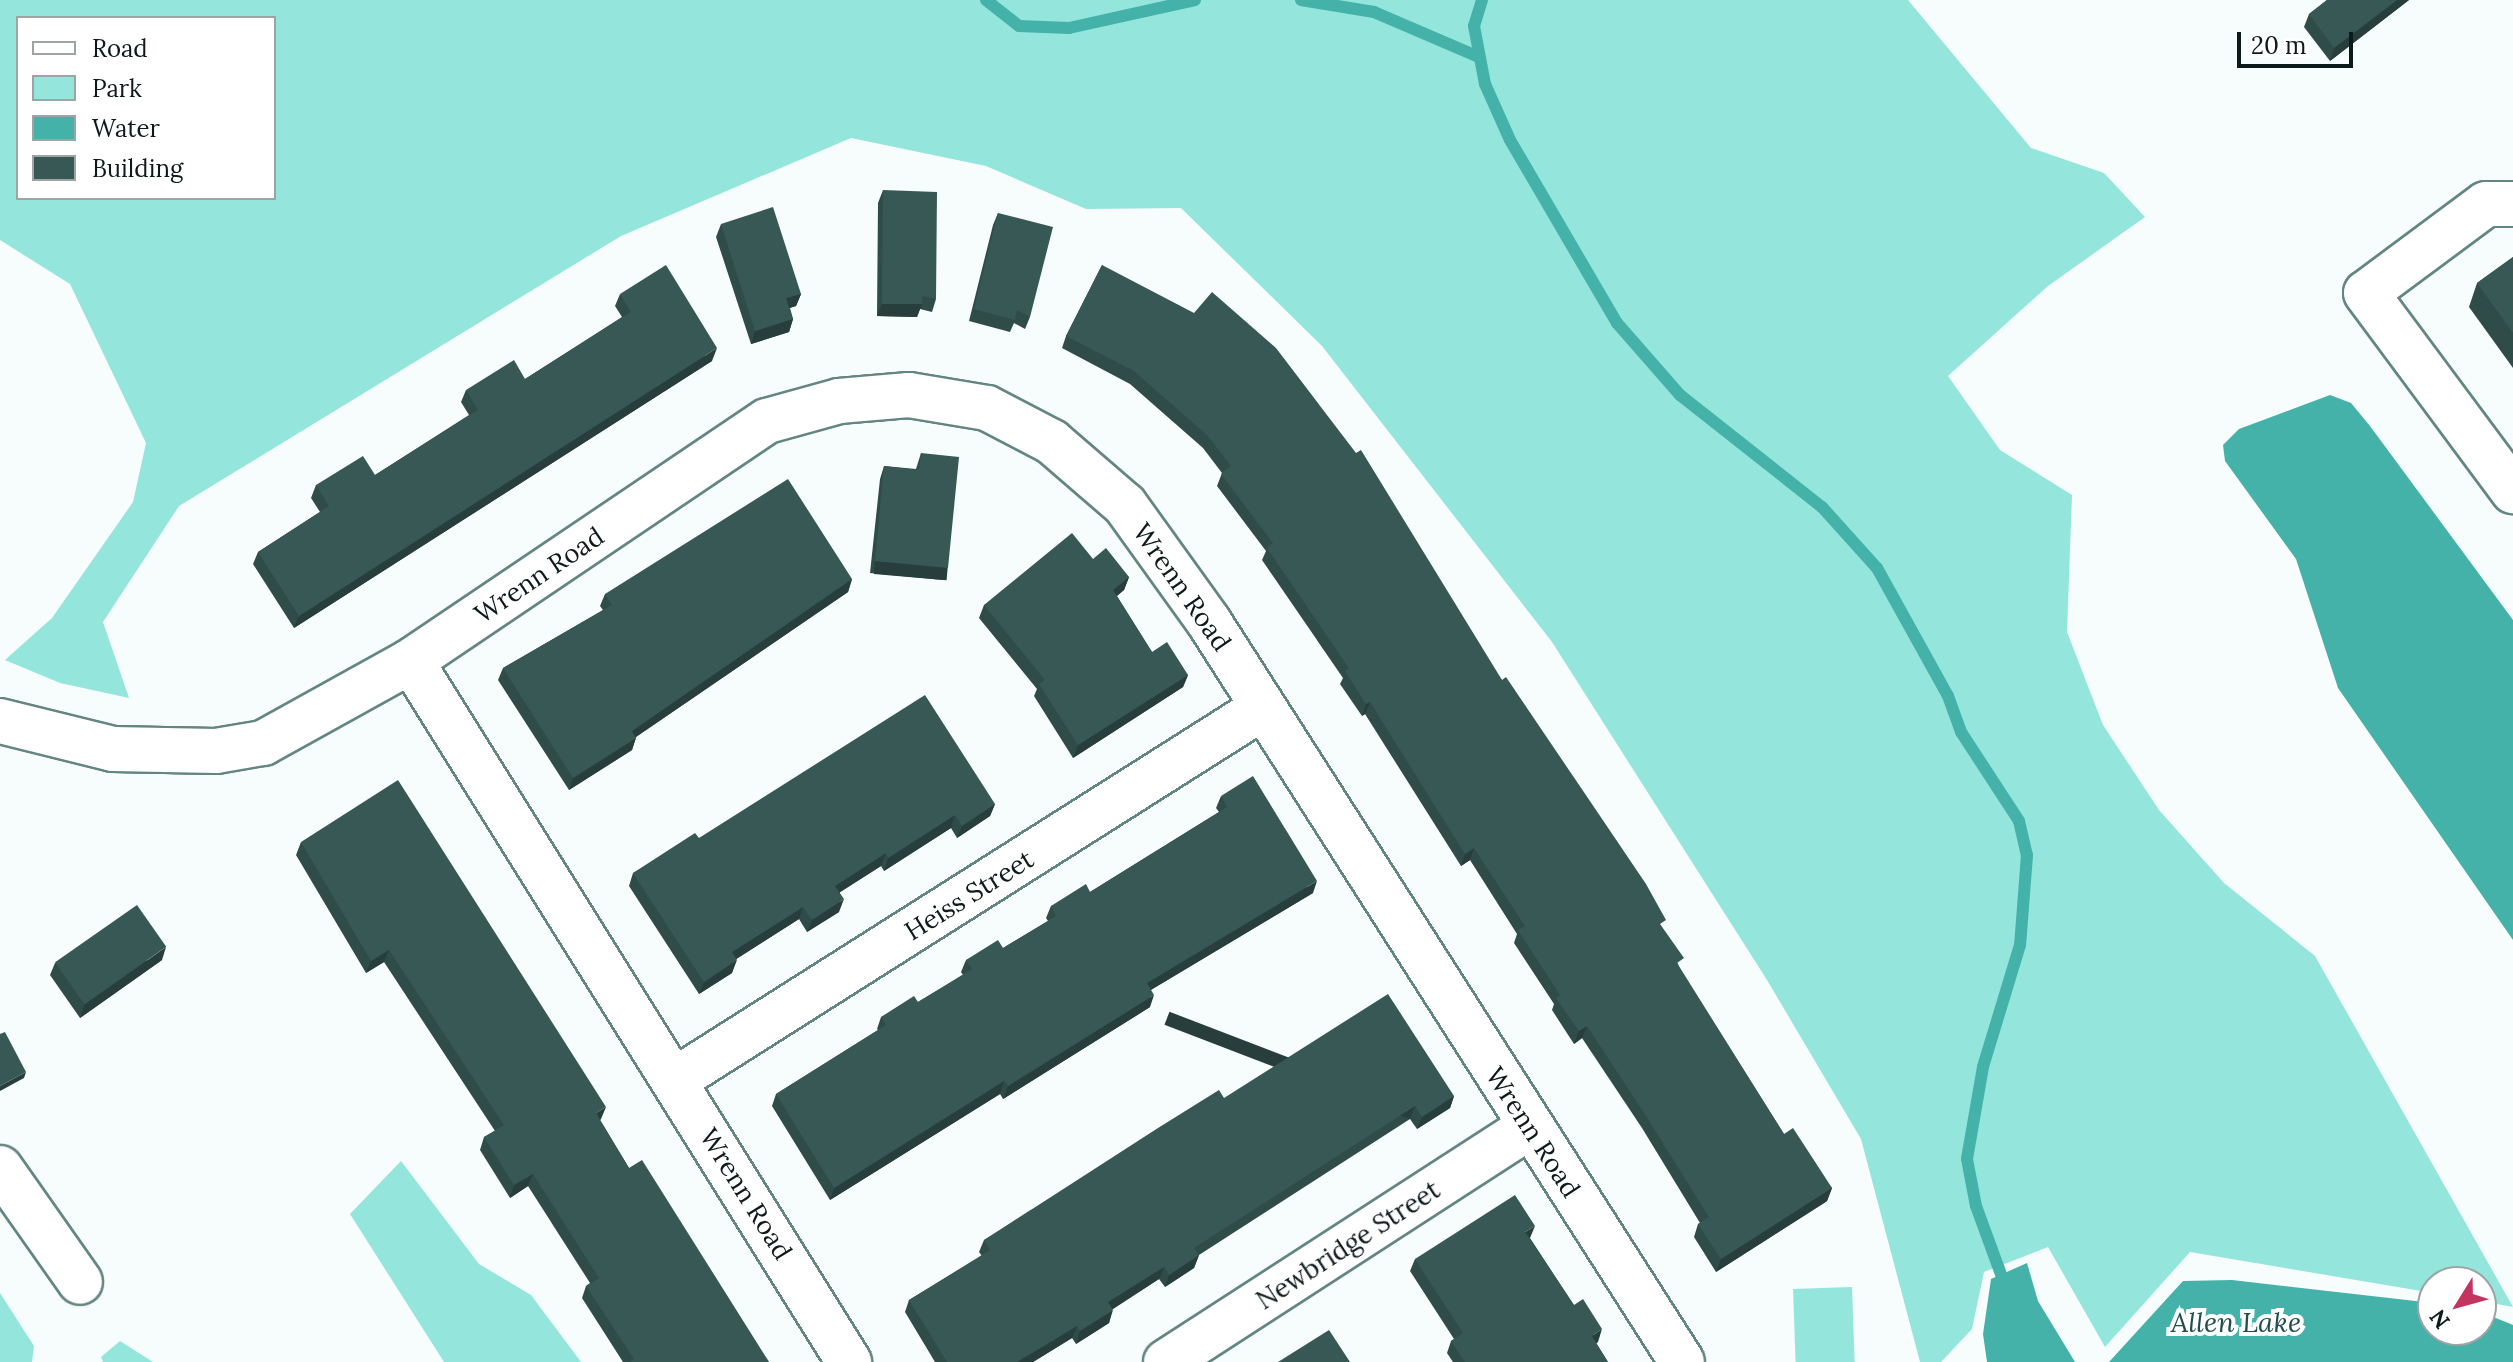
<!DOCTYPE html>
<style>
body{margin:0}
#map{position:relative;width:2513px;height:1362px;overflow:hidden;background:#f6fdfc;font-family:Lora,serif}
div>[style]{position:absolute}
.green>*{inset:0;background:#94e5dc;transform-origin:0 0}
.water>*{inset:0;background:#44b2a8}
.stream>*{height:12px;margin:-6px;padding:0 6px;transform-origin:6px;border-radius:6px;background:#44b2a8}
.roads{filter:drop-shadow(2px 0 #648682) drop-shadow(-2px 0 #648682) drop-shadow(0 2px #648682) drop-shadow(0 -2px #648682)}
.minor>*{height:44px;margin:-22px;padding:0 22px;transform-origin:22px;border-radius:22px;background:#fff}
.wall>*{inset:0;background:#304c49}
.shaded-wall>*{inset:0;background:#273e3c;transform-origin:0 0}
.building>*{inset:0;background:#385855;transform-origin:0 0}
span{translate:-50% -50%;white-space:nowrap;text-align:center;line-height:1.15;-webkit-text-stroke:8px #fff;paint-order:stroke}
.street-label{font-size:26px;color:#0c1a19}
.water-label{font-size:28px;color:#204f4b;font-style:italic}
.legend{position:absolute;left:16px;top:16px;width:260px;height:184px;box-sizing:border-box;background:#fff;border:2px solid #9ea3a3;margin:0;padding:10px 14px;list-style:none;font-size:24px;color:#0c1a19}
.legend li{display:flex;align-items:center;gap:16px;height:40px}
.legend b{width:40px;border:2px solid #9ea3a3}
.north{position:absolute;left:2417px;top:1266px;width:80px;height:80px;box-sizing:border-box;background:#fff;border:2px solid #9ea3a3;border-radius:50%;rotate:233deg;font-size:22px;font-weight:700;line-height:32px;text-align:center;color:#0c1a19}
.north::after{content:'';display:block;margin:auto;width:28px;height:36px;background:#c33560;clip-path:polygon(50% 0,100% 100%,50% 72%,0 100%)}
.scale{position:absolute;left:2237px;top:32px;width:116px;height:36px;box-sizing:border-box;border:4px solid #0c1a19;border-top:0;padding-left:10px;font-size:24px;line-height:28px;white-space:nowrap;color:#0c1a19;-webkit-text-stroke:6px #fff;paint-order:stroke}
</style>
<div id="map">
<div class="green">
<i style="clip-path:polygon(evenodd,0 0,1908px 0,2031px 148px,2104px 173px,2145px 217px,2048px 286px,1948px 376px,2000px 450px,2072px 495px,2067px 632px,2103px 725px,2159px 810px,2224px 883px,2315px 956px,2513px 1307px,2481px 1301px,2481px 1282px,2433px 1282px,2433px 1293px,2190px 1252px,2105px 1347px,2048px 1247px,1984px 1272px,1972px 1329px,1941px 1362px,1920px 1362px,1861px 1139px,1767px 980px,1552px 642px,1322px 346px,1181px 208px,1086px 209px,986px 166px,851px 138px,621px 236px,179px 506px,103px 622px,129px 698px,60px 683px,5px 660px,52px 618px,133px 502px,146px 443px,70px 284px,0 240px,0 0,18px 18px,274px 18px,274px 198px,18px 198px,18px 18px)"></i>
<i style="clip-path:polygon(401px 1161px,479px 1264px,531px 1295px,581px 1362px,444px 1362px,350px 1214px)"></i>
<i style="left:1852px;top:1287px;width:75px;height:59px;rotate:88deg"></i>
<i style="clip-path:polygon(0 1293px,34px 1346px,32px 1362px,0 1362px)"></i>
<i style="clip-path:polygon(120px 1341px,153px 1362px,103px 1362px,101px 1357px)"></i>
</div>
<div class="water">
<i style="clip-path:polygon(2330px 395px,2351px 403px,2370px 426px,2513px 620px,2513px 940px,2338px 688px,2296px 559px,2225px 461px,2223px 445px,2239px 429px)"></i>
<i style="clip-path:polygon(2027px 1263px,2038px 1301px,2075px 1362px,1987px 1362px,1983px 1334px,1991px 1279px)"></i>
<i style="clip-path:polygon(2232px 1280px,2433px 1303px,2433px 1330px,2481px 1330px,2481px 1314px,2491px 1316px,2513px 1325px,2513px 1362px,2109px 1362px,2183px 1281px)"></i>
</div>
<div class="stream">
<i style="left:986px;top:0;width:42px;rotate:38.2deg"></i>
<i style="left:1019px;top:26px;width:50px;rotate:2.3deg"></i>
<i style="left:1069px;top:28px;width:129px;rotate:-12.5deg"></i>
<i style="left:1301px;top:0;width:74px;rotate:9.3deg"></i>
<i style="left:1374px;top:12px;width:114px;rotate:23.2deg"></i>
<i style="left:1482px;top:0;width:27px;rotate:107deg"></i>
<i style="left:1474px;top:26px;width:59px;rotate:79.3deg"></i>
<i style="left:1485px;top:84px;width:61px;rotate:65.9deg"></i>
<i style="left:1510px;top:140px;width:212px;rotate:59.7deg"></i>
<i style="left:1617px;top:323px;width:96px;rotate:48.8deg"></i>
<i style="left:1680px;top:395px;width:181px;rotate:38.3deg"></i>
<i style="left:1822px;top:507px;width:82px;rotate:48deg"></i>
<i style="left:1877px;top:568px;width:146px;rotate:61deg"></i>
<i style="left:1948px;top:696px;width:38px;rotate:70deg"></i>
<i style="left:1961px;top:732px;width:106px;rotate:56.9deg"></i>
<i style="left:2019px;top:821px;width:35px;rotate:77deg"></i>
<i style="left:2027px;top:855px;width:90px;rotate:94.4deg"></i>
<i style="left:2020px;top:945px;width:127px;rotate:106.9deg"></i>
<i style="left:1983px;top:1067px;width:93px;rotate:99.9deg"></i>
<i style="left:1967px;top:1159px;width:48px;rotate:79.2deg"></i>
<i style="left:1976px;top:1206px;width:87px;rotate:69.9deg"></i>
</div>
<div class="roads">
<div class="minor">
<i style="left:2513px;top:204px;width:27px;rotate:180deg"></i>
<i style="left:2486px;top:204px;width:149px;rotate:143.4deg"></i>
<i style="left:2366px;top:293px;width:247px;rotate:53.4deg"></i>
<i style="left:411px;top:661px;width:827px;rotate:58deg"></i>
<i style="left:0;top:721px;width:116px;rotate:13.9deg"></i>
<i style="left:113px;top:749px;width:103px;rotate:1.1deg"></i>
<i style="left:216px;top:751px;width:48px;rotate:-9.7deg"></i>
<i style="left:263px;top:743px;width:169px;rotate:-29deg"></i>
<i style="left:411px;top:661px;width:429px;rotate:-34deg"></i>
<i style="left:767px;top:421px;width:75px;rotate:-15.5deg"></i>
<i style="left:839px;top:401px;width:70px;rotate:-4.9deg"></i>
<i style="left:909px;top:395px;width:79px;rotate:9.5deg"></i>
<i style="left:987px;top:408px;width:73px;rotate:27.6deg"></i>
<i style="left:1052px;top:442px;width:96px;rotate:40.8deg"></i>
<i style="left:1125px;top:505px;width:144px;rotate:54.3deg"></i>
<i style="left:1209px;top:622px;width:878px;rotate:57.41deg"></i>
<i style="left:675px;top:1080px;width:695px;rotate:-32.36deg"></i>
<i style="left:0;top:1168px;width:139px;rotate:54.9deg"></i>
<i style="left:1166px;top:1362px;width:432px;rotate:-32.9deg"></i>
</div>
</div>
<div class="wall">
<i style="clip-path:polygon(2327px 0,2409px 0,2330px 61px,2304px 27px,2309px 14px)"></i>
<i style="clip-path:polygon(883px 190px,936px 299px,932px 312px,920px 309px,917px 317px,877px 316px,878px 203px)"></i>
<i style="clip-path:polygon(998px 213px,1030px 317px,1025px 329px,1014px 323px,1010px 332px,969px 321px,993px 225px)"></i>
<i style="clip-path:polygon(721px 224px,801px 294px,796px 306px,790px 308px,793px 319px,789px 332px,751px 344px,716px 237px)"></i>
<i style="clip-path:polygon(2513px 257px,2513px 368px,2469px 307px,2477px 283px)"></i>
<i style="clip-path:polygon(1102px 265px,1502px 680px,1663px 929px,1680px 969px,1784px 1134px,1832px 1188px,1827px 1201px,1716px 1272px,1694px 1237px,1698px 1224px,1700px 1223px,1642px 1128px,1582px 1038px,1574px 1044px,1552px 1010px,1554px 1004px,1514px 943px,1517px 934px,1470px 860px,1461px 866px,1365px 714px,1362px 716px,1340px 684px,1343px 678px,1262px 560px,1266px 551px,1217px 486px,1222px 473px,1203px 448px,1130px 384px,1062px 348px,1066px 336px)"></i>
<i style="clip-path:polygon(620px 294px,712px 361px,294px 628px,253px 564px,258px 552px,320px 512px,311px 498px,316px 485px,375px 475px,469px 415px,461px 402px,466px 390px,525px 379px,622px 317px,615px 306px)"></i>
<i style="clip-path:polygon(921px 453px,943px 580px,870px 573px,880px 479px,884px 466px,916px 469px)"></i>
<i style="clip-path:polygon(1093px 559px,1129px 577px,1124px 590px,1117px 596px,1152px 652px,1188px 675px,1183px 687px,1073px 758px,1034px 696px,1037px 689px,979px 618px,984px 605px)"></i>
<i style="clip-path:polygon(852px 579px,848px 592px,636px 737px,632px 750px,569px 790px,498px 680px,503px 668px,603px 610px,600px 606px,605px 594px)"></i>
<i style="clip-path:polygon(1221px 796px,1313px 893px,1151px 990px,1150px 1007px,1003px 1099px,1000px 1094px,830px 1200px,772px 1106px,776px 1094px,878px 1030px,877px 1029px,881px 1017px,918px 1002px,963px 975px,961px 972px,966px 960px,1003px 948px,1048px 921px,1046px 918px,1051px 906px,1090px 892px,1219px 812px,1216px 808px)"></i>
<i style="clip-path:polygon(995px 804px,990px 816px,957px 838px,951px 828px,884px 871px,881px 866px,840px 892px,839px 912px,807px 932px,799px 919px,736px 959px,732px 973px,699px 994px,629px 886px,633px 873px,699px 838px)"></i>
<i style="clip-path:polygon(301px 842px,601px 1119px,600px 1120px,629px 1168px,769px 1362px,623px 1362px,582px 1298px,586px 1286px,590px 1283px,528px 1186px,510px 1198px,480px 1150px,484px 1137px,495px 1131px,384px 962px,366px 973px,296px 855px)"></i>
<i style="clip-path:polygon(162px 960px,80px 1018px,50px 975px,55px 963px)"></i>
<i style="clip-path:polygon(1454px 1096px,1450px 1108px,1417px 1129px,1410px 1119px,1199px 1255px,1194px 1268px,1165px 1287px,1159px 1279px,1112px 1309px,1109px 1323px,1076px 1344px,1072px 1338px,1033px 1362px,935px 1362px,905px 1312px,909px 1300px,982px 1256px,979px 1252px,984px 1240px,1224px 1098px)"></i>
<i style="clip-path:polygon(1530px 1238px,1598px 1342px,1596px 1343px,1608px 1362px,1453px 1362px,1447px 1353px,1451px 1341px,1454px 1339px,1410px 1271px,1415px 1259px)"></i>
</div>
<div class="shaded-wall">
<i style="clip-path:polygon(2397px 0,2409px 0,2330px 61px,2334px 48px)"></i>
<i style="clip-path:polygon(801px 294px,796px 306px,782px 310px,786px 298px)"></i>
<i style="clip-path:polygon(882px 304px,922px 304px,917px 317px,877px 316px)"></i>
<i style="clip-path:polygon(793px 319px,789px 332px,751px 344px,755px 331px)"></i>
<i style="clip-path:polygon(717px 348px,712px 361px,294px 628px,299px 616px)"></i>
<i style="left:875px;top:561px;width:73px;height:13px;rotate:5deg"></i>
<i style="clip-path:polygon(1129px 577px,1124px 590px,1109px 602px,1113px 590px)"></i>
<i style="clip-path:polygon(852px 579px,848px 592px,627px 743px,632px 731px)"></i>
<i style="clip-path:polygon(1188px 675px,1183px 687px,1073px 758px,1078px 745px)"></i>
<i style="clip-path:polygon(1370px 702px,1365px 714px,1362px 716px,1366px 704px)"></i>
<i style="clip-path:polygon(636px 738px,632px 750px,569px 790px,573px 778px)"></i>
<i style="clip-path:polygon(995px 804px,990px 816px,957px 838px,962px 826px)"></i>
<i style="clip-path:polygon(955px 815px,951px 828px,884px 871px,888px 858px)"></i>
<i style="clip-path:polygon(1474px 848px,1470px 860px,1461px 866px,1465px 854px)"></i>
<i style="clip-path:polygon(886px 853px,881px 866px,831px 898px,835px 886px)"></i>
<i style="clip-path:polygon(1317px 881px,1313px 893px,1142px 995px,1147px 983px)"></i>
<i style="clip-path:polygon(844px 899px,839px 912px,807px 932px,812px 920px)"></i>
<i style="clip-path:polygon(803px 907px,799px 919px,727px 965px,732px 952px)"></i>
<i style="clip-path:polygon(166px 947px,162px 960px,80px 1018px,84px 1005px)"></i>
<i style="clip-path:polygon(389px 950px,384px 962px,366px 973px,371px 961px)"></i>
<i style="clip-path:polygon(737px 960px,732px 973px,699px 994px,704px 982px)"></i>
<i style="clip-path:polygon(1154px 995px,1150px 1007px,1003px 1099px,1008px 1086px)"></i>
<i style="clip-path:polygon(1587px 1026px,1582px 1038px,1574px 1044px,1579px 1031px)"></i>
<i style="clip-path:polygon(26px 1072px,24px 1078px,0 1091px,0 1086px)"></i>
<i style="clip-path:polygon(1004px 1081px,1000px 1094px,830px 1200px,834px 1188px)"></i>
<i style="clip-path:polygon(1454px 1096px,1450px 1108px,1417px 1129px,1422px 1117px)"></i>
<i style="left:1415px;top:1106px;width:14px;height:263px;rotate:111deg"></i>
<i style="clip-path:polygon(606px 1107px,601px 1119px,591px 1126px,596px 1113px)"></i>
<i style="clip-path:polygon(533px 1174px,528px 1186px,510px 1198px,514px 1185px)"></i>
<i style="clip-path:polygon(1832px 1188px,1827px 1201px,1716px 1272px,1721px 1259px)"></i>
<i style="clip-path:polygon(1535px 1226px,1530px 1238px,1521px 1244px,1525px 1232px)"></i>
<i style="clip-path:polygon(1199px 1255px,1194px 1268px,1165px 1287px,1169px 1275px)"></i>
<i style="clip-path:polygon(1164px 1267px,1159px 1279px,1104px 1315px,1108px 1302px)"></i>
<i style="clip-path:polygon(1113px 1310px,1109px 1323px,1076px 1344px,1080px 1331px)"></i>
<i style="clip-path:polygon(1077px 1326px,1072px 1338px,1033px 1362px,1017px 1362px)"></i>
<i style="clip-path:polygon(1602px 1329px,1598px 1342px,1587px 1349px,1592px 1336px)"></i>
</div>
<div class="building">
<i style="clip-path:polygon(2327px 0,2397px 0,2334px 48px,2309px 14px)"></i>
<i style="clip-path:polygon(883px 190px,937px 192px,936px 299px,922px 296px,922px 304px,882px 304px)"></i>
<i style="clip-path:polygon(773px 207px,801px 294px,786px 298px,793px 319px,755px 331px,721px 224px)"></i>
<i style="clip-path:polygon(998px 213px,1053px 227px,1030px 317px,1017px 310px,1015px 320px,974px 309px)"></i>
<i style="clip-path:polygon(2513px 257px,2513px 333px,2477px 283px)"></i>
<i style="clip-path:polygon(666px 265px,717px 348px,299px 616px,258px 552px,329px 506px,316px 485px,363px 456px,375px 475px,478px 410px,466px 390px,514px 360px,525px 379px,631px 312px,620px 294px)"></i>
<i style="clip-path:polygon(1102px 265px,1194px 313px,1212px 292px,1276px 348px,1356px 453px,1361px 450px,1502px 680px,1506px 677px,1646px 884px,1666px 920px,1660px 924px,1684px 958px,1677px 963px,1784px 1134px,1793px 1128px,1832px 1188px,1721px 1259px,1698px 1224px,1709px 1217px,1646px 1116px,1587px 1026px,1579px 1031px,1556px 998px,1560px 995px,1518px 930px,1525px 926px,1474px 848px,1465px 854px,1370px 702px,1366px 704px,1345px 671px,1349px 668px,1267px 548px,1273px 543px,1221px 474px,1231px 466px,1208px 436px,1134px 371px,1066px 336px)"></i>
<i style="clip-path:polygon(921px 453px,959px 457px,948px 568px,875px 561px,884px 466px,919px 470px)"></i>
<i style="clip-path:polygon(788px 479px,852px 579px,632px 731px,636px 738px,573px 778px,503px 668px,612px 605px,605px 594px)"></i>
<i style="clip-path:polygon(1072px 533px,1093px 559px,1106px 548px,1129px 577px,1113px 590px,1152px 652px,1167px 642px,1188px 675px,1078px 745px,1039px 684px,1045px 680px,984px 605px)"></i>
<i style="clip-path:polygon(925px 695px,995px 804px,962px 826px,955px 815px,888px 858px,886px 853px,835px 886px,844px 899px,812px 920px,803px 907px,732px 952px,737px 960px,704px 982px,633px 873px,695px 833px,699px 838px)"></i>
<i style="clip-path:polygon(1253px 776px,1317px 881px,1147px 983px,1154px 995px,1008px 1086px,1004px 1081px,834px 1188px,776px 1094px,886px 1025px,881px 1017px,914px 996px,918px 1002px,972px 969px,966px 960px,998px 940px,1003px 948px,1056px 916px,1051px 906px,1086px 884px,1090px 892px,1227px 807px,1221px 796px)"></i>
<i style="clip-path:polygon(398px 780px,606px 1107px,596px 1113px,629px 1168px,642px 1160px,769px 1362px,630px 1362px,634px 1359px,586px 1286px,599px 1278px,533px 1174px,514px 1185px,484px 1137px,504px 1125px,389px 950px,371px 961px,301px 842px)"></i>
<i style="left:137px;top:905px;width:51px;height:100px;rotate:55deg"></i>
<i style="clip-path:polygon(1388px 994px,1454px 1096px,1422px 1117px,1415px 1106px,1194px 1248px,1199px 1255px,1169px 1275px,1164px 1267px,1108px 1302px,1113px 1310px,1080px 1331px,1077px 1326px,1017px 1362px,947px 1362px,909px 1300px,990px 1250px,984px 1240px,1158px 1128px,1219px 1090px,1224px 1098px)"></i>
<i style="clip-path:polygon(5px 1032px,26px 1072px,0 1086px,0 1034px)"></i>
<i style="clip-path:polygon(1515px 1195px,1535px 1226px,1525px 1232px,1546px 1263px,1574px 1305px,1583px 1299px,1602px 1329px,1592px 1336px,1608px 1362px,1465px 1362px,1451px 1341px,1463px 1333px,1415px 1259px)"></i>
<i style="clip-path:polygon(1329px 1330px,1350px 1362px,1278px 1362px)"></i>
</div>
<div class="street-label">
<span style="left:539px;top:575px;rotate:-34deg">Wrenn Road</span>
<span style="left:1182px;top:587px;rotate:55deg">Wrenn Road</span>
<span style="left:969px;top:895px;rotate:-32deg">Heiss Street</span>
<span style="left:1533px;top:1132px;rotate:57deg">Wrenn Road</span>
<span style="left:746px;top:1194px;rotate:58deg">Wrenn Road</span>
<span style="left:1348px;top:1245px;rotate:-33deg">Newbridge Street</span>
</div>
<div class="water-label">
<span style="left:2236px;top:1322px">Allen Lake</span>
</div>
<ul class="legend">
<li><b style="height:10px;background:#fff"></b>Road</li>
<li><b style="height:22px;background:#94e5dc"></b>Park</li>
<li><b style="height:22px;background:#44b2a8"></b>Water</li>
<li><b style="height:22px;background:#385855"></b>Building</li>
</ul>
<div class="north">N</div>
<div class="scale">20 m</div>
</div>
